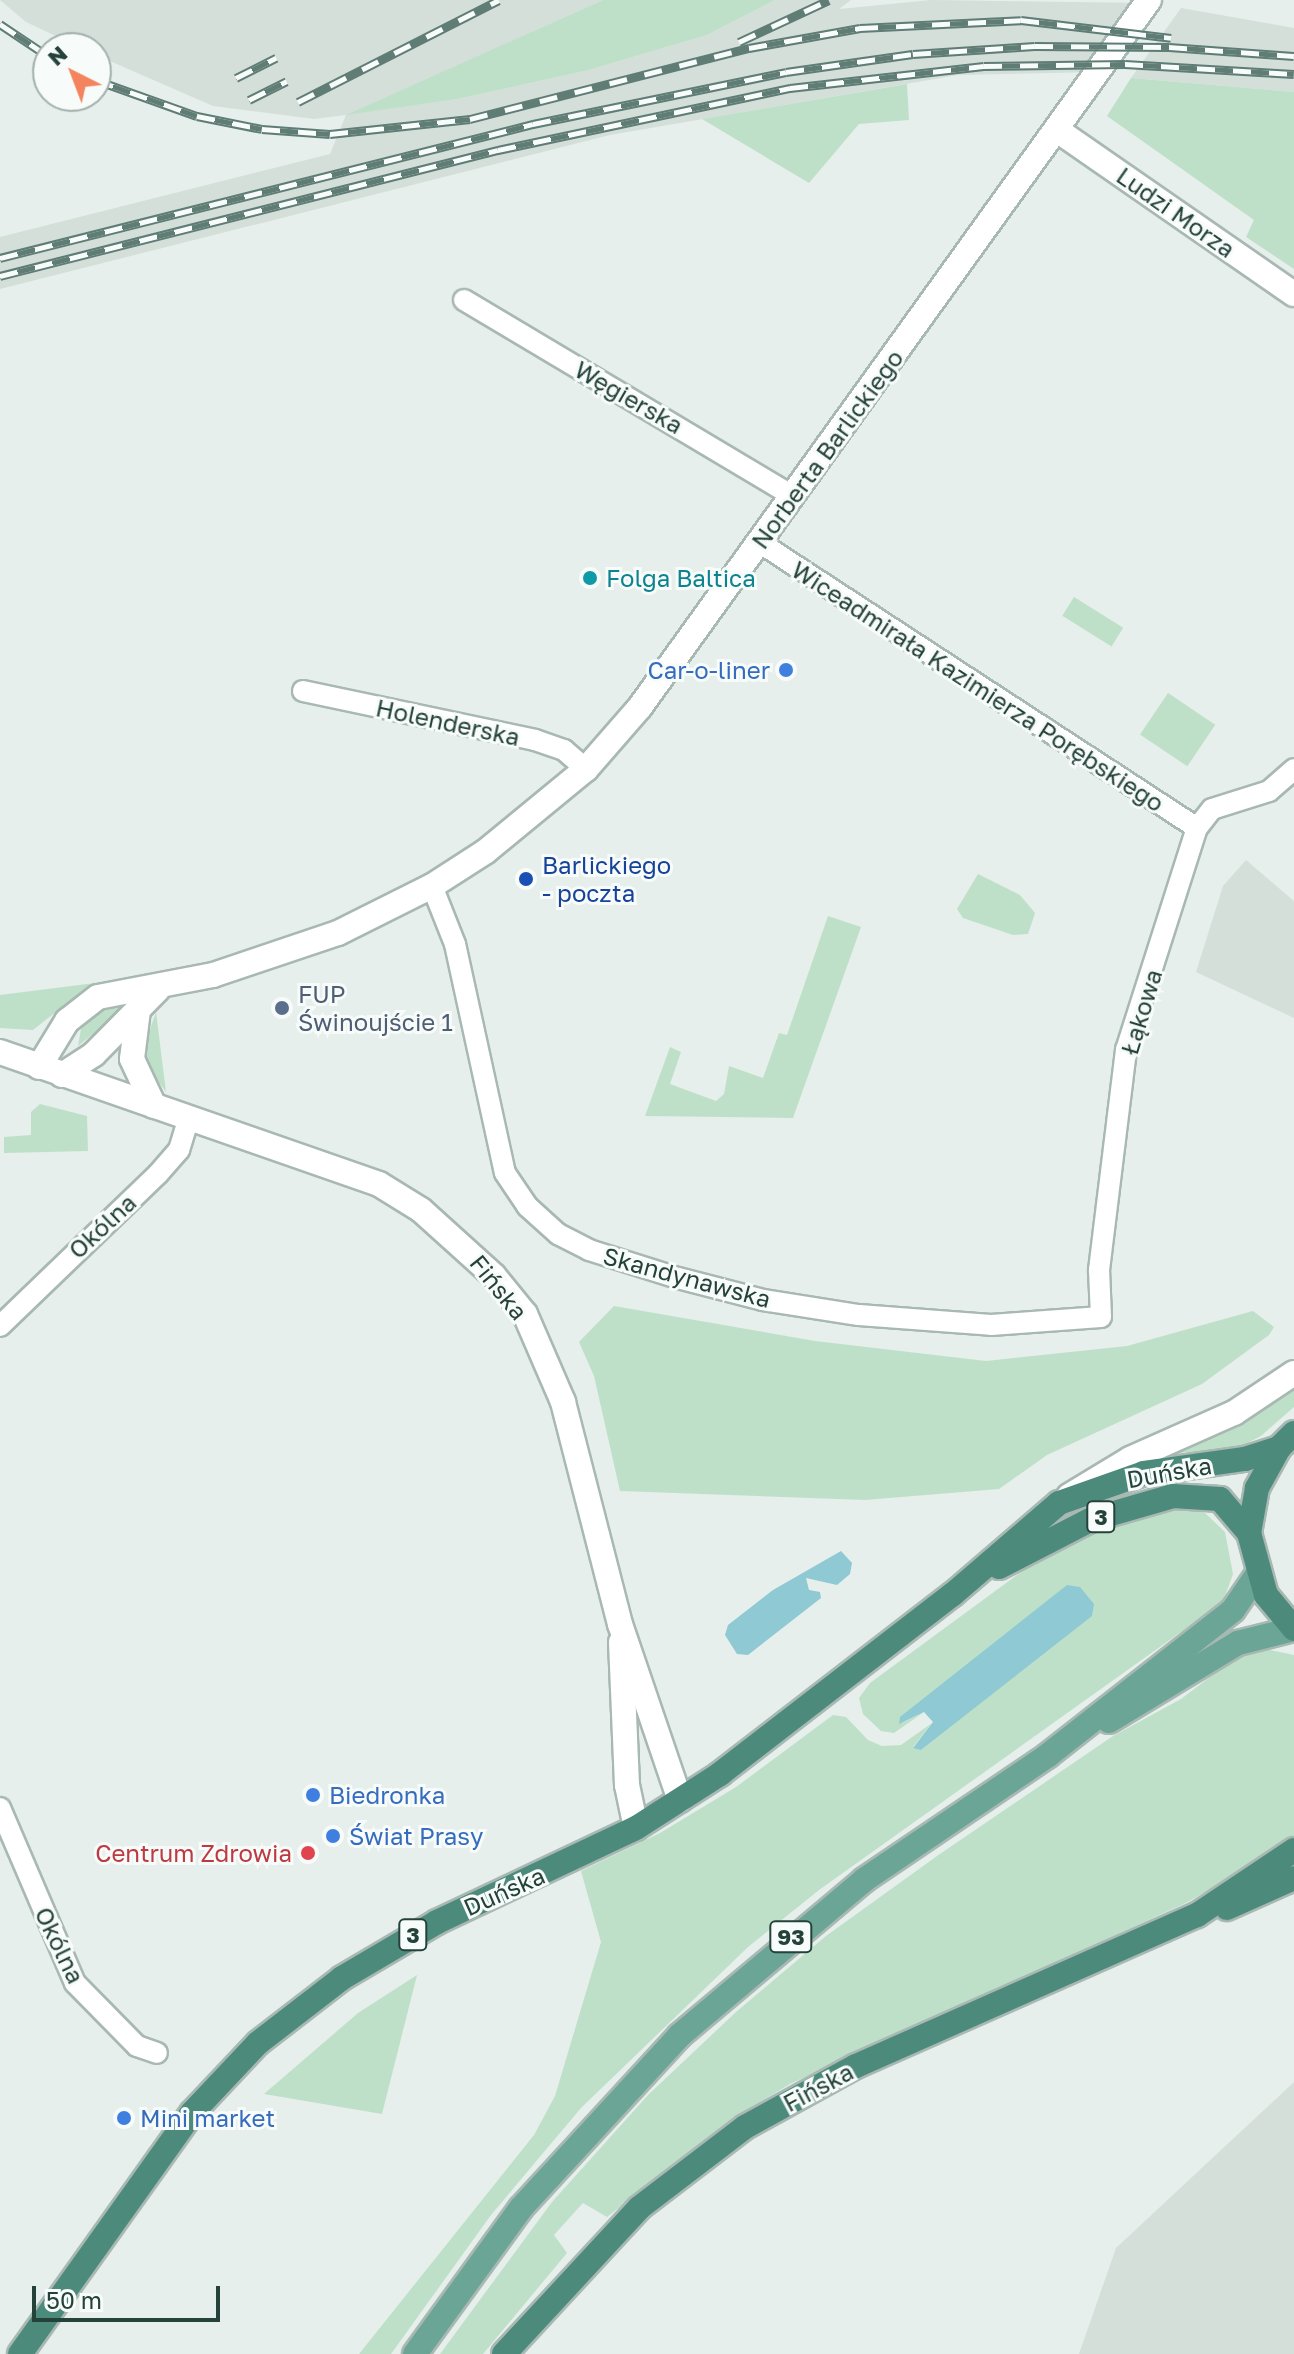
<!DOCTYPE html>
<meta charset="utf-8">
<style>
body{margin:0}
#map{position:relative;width:1294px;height:2354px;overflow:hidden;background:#e6efeb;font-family:"Golos Text",sans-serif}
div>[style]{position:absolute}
.built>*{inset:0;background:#d4dfda}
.green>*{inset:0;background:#bfe0c8;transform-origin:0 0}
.water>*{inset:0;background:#8ec9d4}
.roads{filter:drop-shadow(2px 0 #a8b8b2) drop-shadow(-2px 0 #a8b8b2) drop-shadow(0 2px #a8b8b2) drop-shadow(0 -2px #a8b8b2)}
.minor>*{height:20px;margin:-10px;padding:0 10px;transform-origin:10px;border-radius:10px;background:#fff}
.tertiary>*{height:24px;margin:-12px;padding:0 12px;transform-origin:12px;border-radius:12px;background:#fff}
.primary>*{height:24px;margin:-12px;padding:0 12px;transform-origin:12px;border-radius:12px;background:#6aa596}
.trunk>*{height:24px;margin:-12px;padding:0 12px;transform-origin:12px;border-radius:12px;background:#4c8a7c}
.rail>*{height:9px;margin-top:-4.5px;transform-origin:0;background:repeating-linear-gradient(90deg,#f7fbf9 0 18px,#5f7d75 0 36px);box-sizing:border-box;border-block:2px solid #5f7d75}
.dots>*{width:22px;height:22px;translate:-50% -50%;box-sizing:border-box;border:4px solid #f7fbf9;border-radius:50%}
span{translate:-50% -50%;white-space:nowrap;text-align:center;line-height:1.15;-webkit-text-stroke:6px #f7fbf9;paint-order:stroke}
.shield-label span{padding:2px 6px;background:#f7fbf9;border:2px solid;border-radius:6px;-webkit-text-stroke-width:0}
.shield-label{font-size:22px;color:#24423a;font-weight:700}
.street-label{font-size:24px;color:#24423a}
.culture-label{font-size:24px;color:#0d838f}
.left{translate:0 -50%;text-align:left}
.shop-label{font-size:24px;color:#366cbe}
.right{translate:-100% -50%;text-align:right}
.transit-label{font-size:24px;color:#164399}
.service-label{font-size:24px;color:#4e5e75}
.health-label{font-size:24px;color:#be3a42}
.north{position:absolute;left:32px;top:32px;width:80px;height:80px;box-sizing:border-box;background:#f7fbf9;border:2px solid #a3b1ad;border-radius:50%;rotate:318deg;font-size:22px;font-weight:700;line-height:32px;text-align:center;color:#24423a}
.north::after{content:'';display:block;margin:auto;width:28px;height:36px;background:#f4845f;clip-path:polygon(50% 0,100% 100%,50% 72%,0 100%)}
.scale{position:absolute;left:32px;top:2286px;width:188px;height:36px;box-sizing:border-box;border:4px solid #24423a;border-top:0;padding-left:10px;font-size:24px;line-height:28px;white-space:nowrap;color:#24423a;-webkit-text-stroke:6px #f7fbf9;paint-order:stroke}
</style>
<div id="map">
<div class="built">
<i style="clip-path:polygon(0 0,603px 0,350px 114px,458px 99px,589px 70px,707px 35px,775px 0,851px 0,839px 9px,931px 0,1147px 3px,1098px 72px,958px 75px,610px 135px,0 289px,0 237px,330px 154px,346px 115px,314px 119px,213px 106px,96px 55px,96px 48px,81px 48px,26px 22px)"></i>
<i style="clip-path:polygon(1181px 8px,1294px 28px,1294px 92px,1131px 78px)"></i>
<i style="clip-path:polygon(1246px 860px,1294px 901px,1294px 1018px,1196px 972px,1223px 886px)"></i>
<i style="clip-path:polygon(1294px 2082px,1294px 2354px,1079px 2354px,1116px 2248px)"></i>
</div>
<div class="green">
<i style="clip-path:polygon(603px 0,775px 0,707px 35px,589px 70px,458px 99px,346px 115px)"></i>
<i style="clip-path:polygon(1131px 78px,1294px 92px,1294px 269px,1246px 237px,1254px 220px,1107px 116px)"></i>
<i style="clip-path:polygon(907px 84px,909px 120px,859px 124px,809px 183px,702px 119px)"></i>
<i style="left:1074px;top:597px;width:58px;height:22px;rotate:32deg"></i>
<i style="left:1168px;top:693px;width:57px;height:50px;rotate:34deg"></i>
<i style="clip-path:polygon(978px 874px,1020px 895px,1035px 913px,1028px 934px,1013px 935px,963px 918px,957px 909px)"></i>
<i style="clip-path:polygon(828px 916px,861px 927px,793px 1118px,645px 1116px,670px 1047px,681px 1052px,670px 1084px,716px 1101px,724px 1094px,729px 1066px,763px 1078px,779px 1033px,787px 1035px)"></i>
<i style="clip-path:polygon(111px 981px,76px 996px,33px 1030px,0 1028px,0 995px)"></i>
<i style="clip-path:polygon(123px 1004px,123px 1010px,78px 1046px,82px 1023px,100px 1008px)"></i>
<i style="clip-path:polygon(156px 1012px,166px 1092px,148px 1067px,144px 1047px)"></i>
<i style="clip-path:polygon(40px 1104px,87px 1116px,88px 1151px,4px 1153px,4px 1137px,31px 1135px,31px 1112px)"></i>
<i style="clip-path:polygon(614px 1306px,815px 1341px,986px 1361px,1127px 1346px,1253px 1311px,1274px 1327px,1269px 1335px,1202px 1384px,1047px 1455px,999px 1489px,865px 1500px,620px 1491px,594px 1376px,579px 1342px)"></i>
<i style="clip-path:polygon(1294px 1386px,1294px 1407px,1261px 1436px,1236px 1449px,1178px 1453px)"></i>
<i style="clip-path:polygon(1182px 1505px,1203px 1511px,1225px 1532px,1233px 1574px,1223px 1602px,819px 1890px,748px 1947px,581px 2108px,491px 2215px,391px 2354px,359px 2354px,534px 2135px,555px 2096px,601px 1942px,581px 1871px,660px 1833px,736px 1787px,833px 1715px,846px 1717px,868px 1740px,882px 1746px,901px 1745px,932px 1723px,913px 1747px,921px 1750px,1095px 1612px,900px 1724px,924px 1712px,894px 1733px,881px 1731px,863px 1714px,859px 1698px,870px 1683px,1040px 1558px,1099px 1527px)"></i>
<i style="clip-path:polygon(1260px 1648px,1294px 1655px,1294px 1835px,1281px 1848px,1188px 1902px,790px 2084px,731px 2120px,607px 2217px,583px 2203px,554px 2235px,567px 2253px,483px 2354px,440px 2354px,552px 2202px,648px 2095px,736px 2012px,826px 1936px,937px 1856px,1113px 1736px,1181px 1699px,1235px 1658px)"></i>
<i style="clip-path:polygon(417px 1975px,382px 2114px,264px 2094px,358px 2013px)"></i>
</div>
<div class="water">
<i style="clip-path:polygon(841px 1551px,852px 1563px,850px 1574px,837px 1585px,806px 1578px,809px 1590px,820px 1592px,821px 1598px,748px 1655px,737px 1654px,725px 1635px,728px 1625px,773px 1590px)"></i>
<i style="clip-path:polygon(1067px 1585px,1080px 1587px,1094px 1604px,1092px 1616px,921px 1750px,913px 1748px,933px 1722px,924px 1712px,899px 1724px,900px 1717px)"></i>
</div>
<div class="roads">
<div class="minor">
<i style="left:464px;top:300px;width:383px;rotate:30.8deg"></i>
<i style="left:759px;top:542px;width:523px;rotate:33.14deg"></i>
<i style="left:303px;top:691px;width:237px;rotate:11.9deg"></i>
<i style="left:535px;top:740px;width:31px;rotate:19deg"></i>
<i style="left:564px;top:750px;width:29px;rotate:41deg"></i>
<i style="left:432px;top:886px;width:62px;rotate:68.4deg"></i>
<i style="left:455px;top:944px;width:234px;rotate:77.7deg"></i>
<i style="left:505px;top:1173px;width:40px;rotate:56deg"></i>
<i style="left:527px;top:1206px;width:42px;rotate:42.1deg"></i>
<i style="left:558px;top:1234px;width:35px;rotate:27deg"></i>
<i style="left:589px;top:1250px;width:93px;rotate:17.5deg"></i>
<i style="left:678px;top:1278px;width:88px;rotate:14.5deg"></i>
<i style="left:763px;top:1300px;width:97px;rotate:8.9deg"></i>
<i style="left:859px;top:1315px;width:132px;rotate:4.3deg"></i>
<i style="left:991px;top:1325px;width:110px;rotate:-4.2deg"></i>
<i style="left:1101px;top:1317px;width:47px;rotate:-92.4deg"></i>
<i style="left:1099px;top:1270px;width:222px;rotate:-83deg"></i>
<i style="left:1126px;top:1050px;width:233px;rotate:-72.3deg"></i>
<i style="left:1197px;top:828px;width:24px;rotate:-52deg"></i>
<i style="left:1212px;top:809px;width:60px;rotate:-17.5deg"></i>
<i style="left:1269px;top:791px;width:33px;rotate:-41deg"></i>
<i style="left:0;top:1326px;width:219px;rotate:-43.9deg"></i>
<i style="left:158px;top:1174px;width:32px;rotate:-49deg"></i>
<i style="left:179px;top:1150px;width:34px;rotate:-73deg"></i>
<i style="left:0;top:1808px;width:190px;rotate:66.8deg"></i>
<i style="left:75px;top:1983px;width:88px;rotate:45.5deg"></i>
<i style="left:137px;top:2046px;width:21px;rotate:19deg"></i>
</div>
<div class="tertiary">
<i style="left:1057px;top:130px;width:288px;rotate:34.7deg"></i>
<i style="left:138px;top:1010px;width:49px;rotate:97deg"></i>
<i style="left:132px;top:1059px;width:52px;rotate:64.9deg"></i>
<i style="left:0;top:1052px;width:401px;rotate:19.2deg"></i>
<i style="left:379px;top:1184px;width:49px;rotate:31.8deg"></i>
<i style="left:421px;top:1210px;width:98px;rotate:42.1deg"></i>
<i style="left:494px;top:1276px;width:49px;rotate:50.8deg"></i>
<i style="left:525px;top:1314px;width:96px;rotate:66.6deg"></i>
<i style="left:563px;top:1402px;width:229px;rotate:75.6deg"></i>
<i style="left:620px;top:1624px;width:186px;rotate:71.2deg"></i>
<i style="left:39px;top:1067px;width:54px;rotate:-58.7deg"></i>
<i style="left:67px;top:1021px;width:39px;rotate:-38deg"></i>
<i style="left:98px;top:997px;width:117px;rotate:-10.8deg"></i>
<i style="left:213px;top:975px;width:132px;rotate:-18.6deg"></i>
<i style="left:338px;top:933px;width:105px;rotate:-26.6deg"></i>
<i style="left:432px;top:886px;width:63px;rotate:-32.7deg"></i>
<i style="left:485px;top:852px;width:131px;rotate:-39.4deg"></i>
<i style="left:586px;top:769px;width:82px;rotate:-48.9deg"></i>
<i style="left:640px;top:707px;width:871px;rotate:-54.25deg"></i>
<i style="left:62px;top:1075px;width:38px;rotate:-33deg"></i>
<i style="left:94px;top:1054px;width:91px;rotate:-45.4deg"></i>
<i style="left:1069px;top:1496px;width:71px;rotate:-31.2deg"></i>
<i style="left:1130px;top:1459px;width:114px;rotate:-23.9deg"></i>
<i style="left:1234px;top:1413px;width:72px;rotate:-33.7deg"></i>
<i style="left:621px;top:1642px;width:143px;rotate:87.6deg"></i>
<i style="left:627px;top:1785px;width:44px;rotate:78.2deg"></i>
</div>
<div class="primary">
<i style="left:1109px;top:1721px;width:151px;rotate:-31.2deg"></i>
<i style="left:1238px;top:1643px;width:58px;rotate:-14deg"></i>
<i style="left:415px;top:2354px;width:180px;rotate:-54deg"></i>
<i style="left:521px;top:2208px;width:234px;rotate:-47.4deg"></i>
<i style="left:679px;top:2036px;width:242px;rotate:-40.1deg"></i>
<i style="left:864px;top:1880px;width:221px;rotate:-34.1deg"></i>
<i style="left:1047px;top:1756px;width:236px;rotate:-38.1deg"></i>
<i style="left:1233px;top:1610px;width:42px;rotate:-55.6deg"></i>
</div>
<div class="trunk">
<i style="left:1294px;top:1433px;width:21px;rotate:135deg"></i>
<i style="left:1279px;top:1448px;width:46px;rotate:118.8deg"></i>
<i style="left:1257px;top:1488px;width:46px;rotate:100.1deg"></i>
<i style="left:1249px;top:1533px;width:64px;rotate:74.7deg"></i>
<i style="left:1266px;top:1595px;width:44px;rotate:50.5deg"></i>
<i style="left:999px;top:1567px;width:102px;rotate:-27.3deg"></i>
<i style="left:1090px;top:1520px;width:86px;rotate:-16.1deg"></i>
<i style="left:1173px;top:1496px;width:47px;rotate:3.7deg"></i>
<i style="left:1220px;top:1499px;width:45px;rotate:49.5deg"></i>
<i style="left:1227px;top:1908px;width:73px;rotate:-24.1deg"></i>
<i style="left:20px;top:2354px;width:296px;rotate:-54.5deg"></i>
<i style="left:192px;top:2113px;width:96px;rotate:-46.7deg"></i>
<i style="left:258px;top:2043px;width:106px;rotate:-37.7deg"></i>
<i style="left:342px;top:1978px;width:110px;rotate:-30.5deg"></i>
<i style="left:437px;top:1922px;width:220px;rotate:-25.3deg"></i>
<i style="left:636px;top:1828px;width:100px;rotate:-32.7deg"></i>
<i style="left:720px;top:1774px;width:293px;rotate:-37.7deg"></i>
<i style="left:952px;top:1595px;width:141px;rotate:-40.7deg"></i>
<i style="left:1059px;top:1503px;width:90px;rotate:-19.4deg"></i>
<i style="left:1144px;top:1473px;width:102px;rotate:-7.9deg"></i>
<i style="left:1245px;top:1459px;width:36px;rotate:-18deg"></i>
<i style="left:504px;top:2354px;width:199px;rotate:-47.2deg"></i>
<i style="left:639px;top:2208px;width:133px;rotate:-37.4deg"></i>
<i style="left:745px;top:2127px;width:127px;rotate:-28.8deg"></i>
<i style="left:856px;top:2066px;width:373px;rotate:-23.9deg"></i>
<i style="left:1197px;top:1915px;width:117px;rotate:-33.8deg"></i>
</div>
</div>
<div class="rail">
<i style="left:0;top:24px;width:58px;rotate:33.7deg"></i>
<i style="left:739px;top:42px;width:99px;rotate:-25deg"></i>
<i style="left:236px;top:78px;width:45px;rotate:-26.6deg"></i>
<i style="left:96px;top:80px;width:107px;rotate:19.6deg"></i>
<i style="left:197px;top:116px;width:66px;rotate:11.3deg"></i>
<i style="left:262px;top:129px;width:68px;rotate:4.2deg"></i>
<i style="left:330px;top:134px;width:141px;rotate:-6.1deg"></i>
<i style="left:470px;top:119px;width:288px;rotate:-14.3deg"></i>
<i style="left:749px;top:48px;width:113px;rotate:-10.2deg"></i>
<i style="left:860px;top:28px;width:161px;rotate:-2.8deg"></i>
<i style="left:1021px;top:20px;width:151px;rotate:6.8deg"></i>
<i style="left:249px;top:100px;width:42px;rotate:-26.6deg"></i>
<i style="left:298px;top:102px;width:225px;rotate:-26.9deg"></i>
<i style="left:0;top:258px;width:550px;rotate:-14.11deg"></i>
<i style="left:533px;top:124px;width:258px;rotate:-11.6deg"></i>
<i style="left:786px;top:72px;width:128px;rotate:-8.1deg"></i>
<i style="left:913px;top:54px;width:122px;rotate:-3.8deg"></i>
<i style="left:1035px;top:46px;width:134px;rotate:0.4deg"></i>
<i style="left:1169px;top:47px;width:125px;rotate:4.1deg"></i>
<i style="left:0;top:276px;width:514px;rotate:-14.2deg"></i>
<i style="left:498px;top:150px;width:299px;rotate:-12deg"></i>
<i style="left:790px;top:88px;width:195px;rotate:-6.5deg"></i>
<i style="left:984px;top:66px;width:141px;rotate:-0.8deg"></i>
<i style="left:1125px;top:64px;width:169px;rotate:3.4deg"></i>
</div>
<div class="dots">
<i style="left:590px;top:578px;background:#0f9aa8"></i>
<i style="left:786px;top:670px;background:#3f7fe0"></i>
<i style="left:526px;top:879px;background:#1a4fb4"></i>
<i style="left:282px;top:1008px;background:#5c6f8a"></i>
<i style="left:313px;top:1795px;background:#3f7fe0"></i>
<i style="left:333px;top:1836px;background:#3f7fe0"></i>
<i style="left:308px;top:1853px;background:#e0444e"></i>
<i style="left:124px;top:2118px;background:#3f7fe0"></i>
</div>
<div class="shield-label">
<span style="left:1101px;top:1517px">3</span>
<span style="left:413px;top:1935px">3</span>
<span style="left:791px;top:1937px">93</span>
</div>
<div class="street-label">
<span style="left:1176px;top:212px;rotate:35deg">Ludzi Morza</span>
<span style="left:629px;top:397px;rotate:30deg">Węgierska</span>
<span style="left:827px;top:449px;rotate:-54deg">Norberta Barlickiego</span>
<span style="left:978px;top:686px;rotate:33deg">Wiceadmirała Kazimierza Porębskiego</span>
<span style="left:448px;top:722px;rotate:12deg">Holenderska</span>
<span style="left:1141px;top:1012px;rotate:-73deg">Łąkowa</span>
<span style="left:102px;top:1226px;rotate:-43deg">Okólna</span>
<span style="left:687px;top:1277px;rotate:15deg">Skandynawska</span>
<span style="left:499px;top:1287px;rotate:51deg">Fińska</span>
<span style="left:1169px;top:1472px;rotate:-10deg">Duńska</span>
<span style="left:504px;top:1891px;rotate:-24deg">Duńska</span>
<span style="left:60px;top:1945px;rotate:64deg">Okólna</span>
<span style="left:818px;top:2087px;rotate:-28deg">Fińska</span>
</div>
<div class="culture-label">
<span class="left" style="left:606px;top:578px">Folga Baltica</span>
</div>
<div class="shop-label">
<span class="right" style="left:770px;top:670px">Car-o-liner</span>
<span class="left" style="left:329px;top:1795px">Biedronka</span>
<span class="left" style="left:349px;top:1836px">Świat Prasy</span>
<span class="left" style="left:140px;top:2118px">Mini market</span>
</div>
<div class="transit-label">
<span class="left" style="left:542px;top:879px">Barlickiego<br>- poczta</span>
</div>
<div class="service-label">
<span class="left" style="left:298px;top:1008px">FUP<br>Świnoujście 1</span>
</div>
<div class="health-label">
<span class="right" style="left:292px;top:1853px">Centrum Zdrowia</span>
</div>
<div class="north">N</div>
<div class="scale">50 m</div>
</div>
